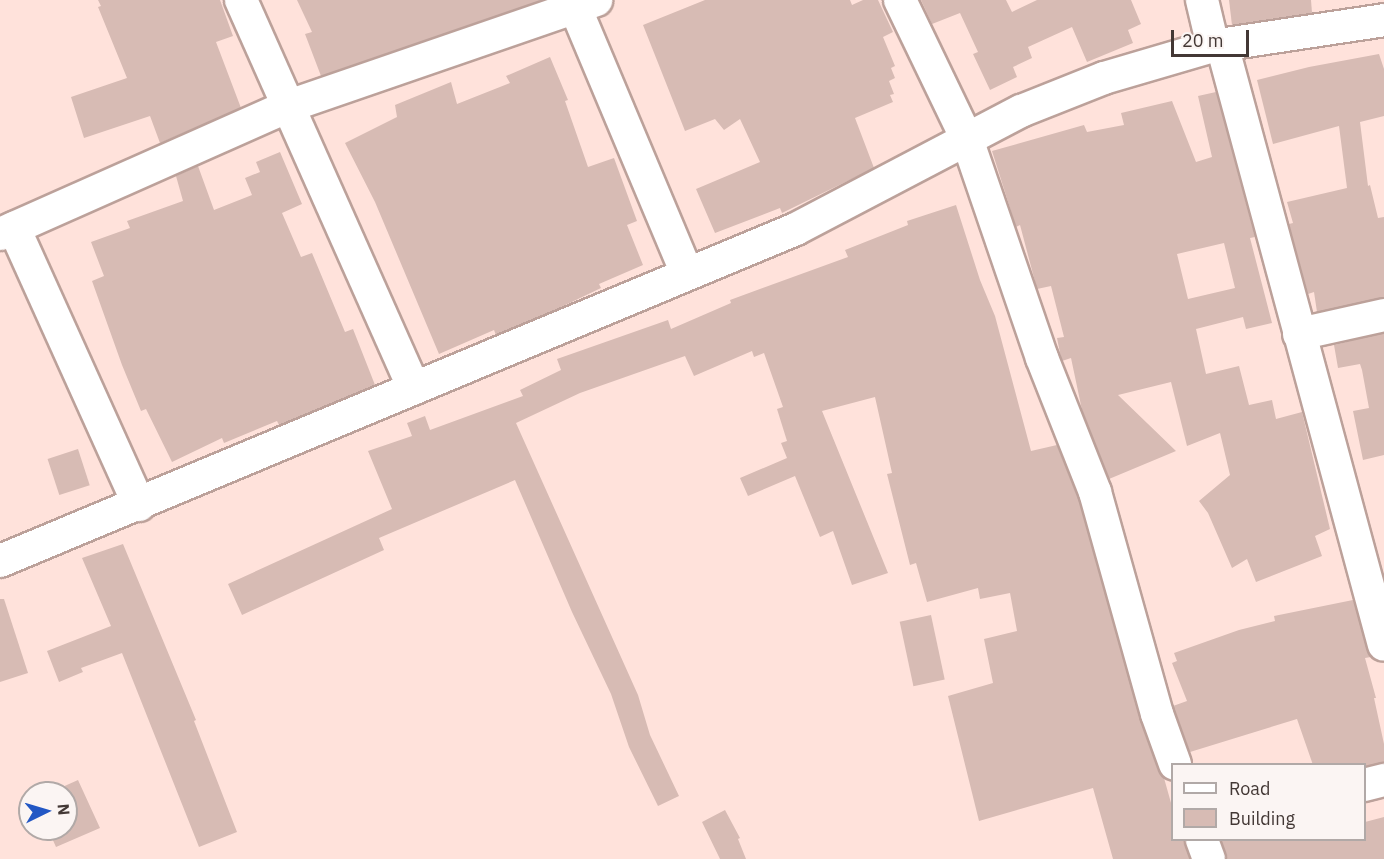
<!DOCTYPE html>
<style>
body{margin:0}
#map{position:relative;width:1384px;height:859px;overflow:hidden;background:#ffe2db;font-family:"IBM Plex Sans",sans-serif}
div>[style]{position:absolute}
.building>*{inset:0;background:#d7bbb4;transform-origin:0 0}
.roads{filter:drop-shadow(2px 0 #bca19a) drop-shadow(-2px 0 #bca19a) drop-shadow(0 2px #bca19a) drop-shadow(0 -2px #bca19a)}
.minor>*{height:32px;margin:-16px;padding:0 16px;transform-origin:16px;border-radius:16px;background:#fff}
span{translate:-50% -50%;white-space:nowrap;text-align:center;line-height:1.15;-webkit-text-stroke:6px #fbf5f3;paint-order:stroke}
.legend{position:absolute;left:1171px;top:763px;width:195px;height:78px;box-sizing:border-box;background:#fbf5f3;border:2px solid #b1a9a7;margin:0;padding:8px 10px;list-style:none;font-size:18px;color:#433835}
.legend li{display:flex;align-items:center;gap:12px;height:30px}
.legend b{width:30px;border:2px solid #b1a9a7}
.north{position:absolute;left:18px;top:781px;width:60px;height:60px;box-sizing:border-box;background:#fbf5f3;border:2px solid #b1a9a7;border-radius:50%;rotate:85deg;font-size:16px;font-weight:700;line-height:24px;text-align:center;color:#433835}
.north::after{content:'';display:block;margin:auto;width:21px;height:27px;background:#2257c4;clip-path:polygon(50% 0,100% 100%,50% 72%,0 100%)}
.scale{position:absolute;left:1171px;top:30px;width:78px;height:27px;box-sizing:border-box;border:3px solid #433835;border-top:0;padding-left:8px;font-size:18px;line-height:21px;white-space:nowrap;color:#433835;-webkit-text-stroke:4px #fbf5f3;paint-order:stroke}
</style>
<div id="map">
<div class="building">
<i style="clip-path:polygon(98px 0,220px 0,233px 36px,216px 42px,241px 108px,160px 143px,150px 116px,84px 138px,71px 97px,127px 78px,98px 7px,101px 6px)"></i>
<i style="clip-path:polygon(297px 0,539px 0,539px 1px,321px 76px,305px 34px,312px 32px)"></i>
<i style="clip-path:polygon(705px 0,850px 0,852px 5px,863px 0,878px 0,893px 32px,883px 37px,895px 66px,891px 68px,895px 78px,889px 81px,894px 94px,890px 95px,893px 102px,855px 118px,874px 168px,782px 213px,780px 208px,715px 233px,696px 189px,760px 162px,740px 119px,724px 130px,715px 119px,685px 131px,643px 25px)"></i>
<i style="clip-path:polygon(921px 0,1006px 0,1012px 12px,1037px 0,1131px 0,1141px 24px,1128px 30px,1133px 43px,1087px 62px,1072px 27px,1028px 47px,1032px 58px,1013px 67px,1017px 77px,990px 90px,973px 54px,978px 52px,960px 13px,932px 24px)"></i>
<i style="clip-path:polygon(1229px 0,1311px 0,1312px 13px,1232px 25px)"></i>
<i style="clip-path:polygon(1379px 54px,1384px 69px,1384px 116px,1360px 122px,1368px 186px,1370px 185px,1378px 218px,1384px 217px,1384px 298px,1317px 312px,1314px 292px,1308px 294px,1289px 224px,1293px 223px,1287px 202px,1347px 188px,1339px 126px,1273px 144px,1257px 80px,1309px 67px)"></i>
<i style="clip-path:polygon(550px 57px,568px 100px,565px 101px,588px 167px,614px 158px,637px 221px,627px 225px,643px 265px,599px 284px,601px 288px,553px 311px,496px 335px,494px 330px,439px 354px,375px 202px,345px 143px,397px 117px,395px 105px,451px 82px,457px 104px,510px 83px,506px 76px)"></i>
<i style="clip-path:polygon(evenodd,1216px 92px,1255px 237px,1250px 238px,1272px 323px,1246px 329px,1243px 317px,1196px 329px,1206px 374px,1239px 366px,1249px 405px,1272px 400px,1276px 419px,1302px 412px,1330px 529px,1315px 536px,1322px 556px,1256px 582px,1247px 559px,1232px 568px,1208px 513px,1199px 501px,1230px 475px,1220px 433px,1187px 446px,1171px 382px,1118px 395px,1176px 451px,1109px 479px,1082px 410px,1071px 358px,1062px 361px,1061px 358px,1057px 338px,1064px 337px,1051px 286px,1037px 289px,1020px 225px,1016px 227px,992px 151px,1084px 125px,1087px 132px,1124px 125px,1121px 113px,1172px 101px,1196px 162px,1212px 157px,1198px 96px,1216px 92px,1224px 243px,1235px 288px,1188px 299px,1177px 254px,1224px 243px)"></i>
<i style="clip-path:polygon(280px 152px,302px 204px,282px 213px,301px 257px,312px 253px,345px 332px,353px 329px,375px 385px,279px 425px,277px 421px,224px 443px,222px 438px,172px 462px,146px 409px,141px 411px,122px 365px,92px 281px,104px 276px,91px 242px,130px 228px,127px 221px,183px 201px,176px 176px,198px 166px,214px 210px,252px 195px,245px 178px,260px 172px,256px 162px)"></i>
<i style="clip-path:polygon(956px 205px,980px 280px,995px 316px,1031px 451px,1057px 445px,1078px 498px,1140px 719px,1158px 770px,1164px 778px,1173px 810px,1173px 840px,1184px 840px,1190px 859px,1113px 859px,1093px 788px,979px 821px,948px 696px,993px 683px,984px 639px,1017px 631px,1010px 593px,980px 599px,978px 588px,927px 602px,916px 563px,910px 565px,887px 474px,892px 473px,875px 397px,822px 411px,888px 573px,852px 585px,833px 531px,820px 537px,795px 476px,748px 496px,740px 478px,787px 458px,781px 443px,787px 441px,777px 409px,783px 407px,764px 353px,754px 357px,752px 351px,694px 376px,685px 356px,580px 393px,516px 423px,638px 695px,650px 735px,679px 796px,658px 806px,629px 747px,611px 694px,572px 612px,515px 480px,379px 538px,384px 550px,242px 615px,228px 584px,392px 509px,368px 451px,412px 436px,407px 423px,425px 416px,430px 430px,523px 396px,520px 390px,561px 370px,557px 359px,668px 320px,671px 329px,731px 303px,730px 300px,848px 257px,845px 250px,908px 225px,907px 221px)"></i>
<i style="clip-path:polygon(1384px 333px,1384px 455px,1363px 460px,1353px 411px,1369px 408px,1362px 370px,1360px 364px,1338px 368px,1334px 345px)"></i>
<i style="left:78px;top:449px;width:38px;height:32px;rotate:72deg"></i>
<i style="clip-path:polygon(123px 544px,196px 720px,194px 721px,237px 832px,199px 847px,122px 653px,81px 668px,83px 672px,59px 682px,47px 651px,111px 626px,82px 558px)"></i>
<i style="clip-path:polygon(0 599px,4px 599px,28px 673px,0 682px)"></i>
<i style="clip-path:polygon(1353px 600px,1371px 657px,1365px 658px,1376px 698px,1374px 698px,1384px 744px,1384px 763px,1365px 766px,1313px 765px,1297px 719px,1190px 752px,1173px 706px,1187px 701px,1172px 663px,1177px 661px,1174px 653px,1239px 630px,1275px 621px,1274px 616px)"></i>
<i style="left:931px;top:615px;width:66px;height:32px;rotate:78deg"></i>
<i style="clip-path:polygon(78px 780px,100px 828px,56px 847px,48px 829px,66px 829px,66px 793px,49px 793px)"></i>
<i style="clip-path:polygon(725px 810px,740px 838px,738px 839px,746px 859px,720px 859px,702px 822px)"></i>
<i style="clip-path:polygon(1384px 817px,1384px 859px,1227px 859px,1221px 840px,1365px 840px,1365px 822px)"></i>
</div>
<div class="roads">
<div class="minor">
<i style="left:241px;top:0;width:425px;rotate:66deg"></i>
<i style="left:572px;top:0;width:297px;rotate:67.2deg"></i>
<i style="left:900px;top:0;width:154px;rotate:64.3deg"></i>
<i style="left:967px;top:139px;width:231px;rotate:71.1deg"></i>
<i style="left:1042px;top:358px;width:144px;rotate:68.4deg"></i>
<i style="left:1095px;top:492px;width:230px;rotate:74.4deg"></i>
<i style="left:1157px;top:714px;width:53px;rotate:70.2deg"></i>
<i style="left:1202px;top:0;width:47px;rotate:76.6deg"></i>
<i style="left:1222px;top:45px;width:621px;rotate:74.89deg"></i>
<i style="left:14px;top:228px;width:304px;rotate:65.7deg"></i>
<i style="left:0;top:234px;width:316px;rotate:-23.9deg"></i>
<i style="left:289px;top:106px;width:325px;rotate:-19deg"></i>
<i style="left:1299px;top:334px;width:87px;rotate:-12.6deg"></i>
<i style="left:0;top:561px;width:862px;rotate:-22.64deg"></i>
<i style="left:796px;top:229px;width:254px;rotate:-27.7deg"></i>
<i style="left:1021px;top:111px;width:89px;rotate:-21.7deg"></i>
<i style="left:1104px;top:78px;width:114px;rotate:-16.4deg"></i>
<i style="left:1213px;top:46px;width:173px;rotate:-8.6deg"></i>
<i style="left:1364px;top:785px;width:21px;rotate:-14deg"></i>
<i style="left:1202px;top:840px;width:20px;rotate:70deg"></i>
</div>
</div>
<ul class="legend">
<li><b style="height:8px;background:#fff"></b>Road</li>
<li><b style="height:16px;background:#d7bbb4"></b>Building</li>
</ul>
<div class="north">N</div>
<div class="scale">20 m</div>
</div>
